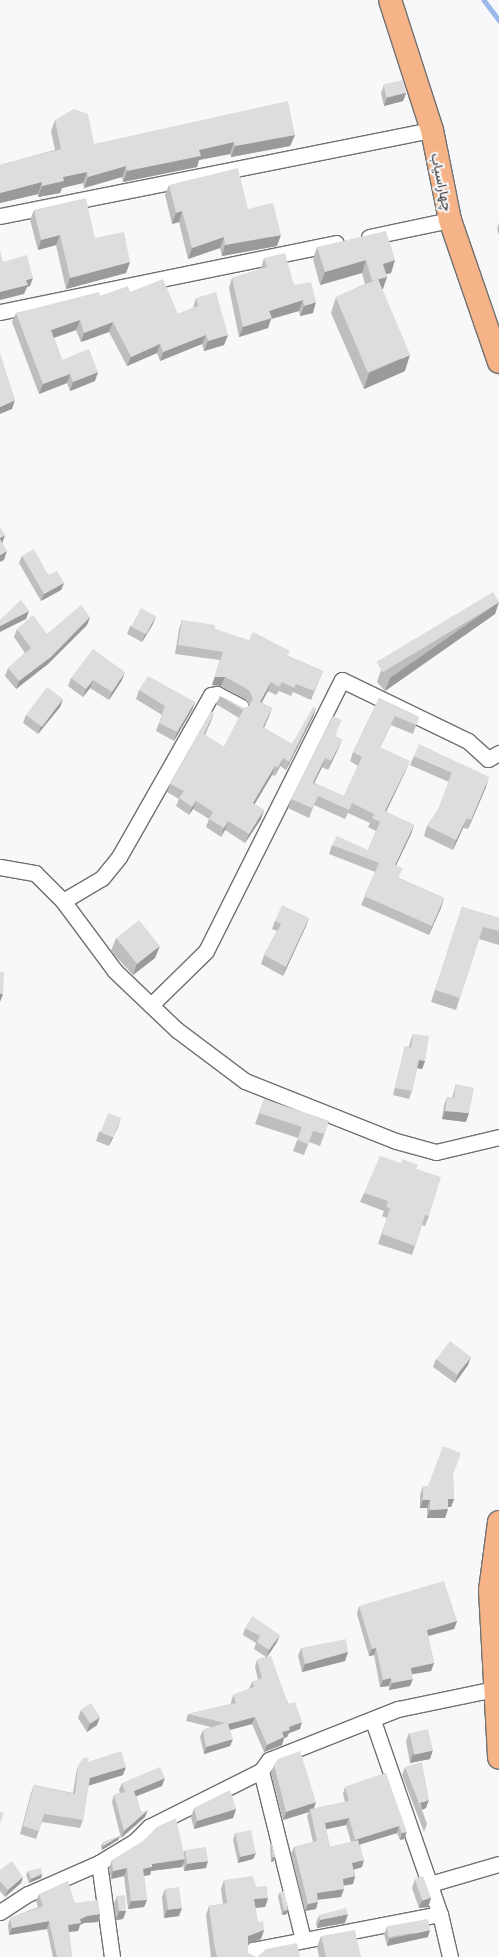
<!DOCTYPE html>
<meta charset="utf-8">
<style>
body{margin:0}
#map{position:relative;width:499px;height:1957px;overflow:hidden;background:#f8f8fa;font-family:"Noto Serif",Vazirmatn,serif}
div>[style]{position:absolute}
.stream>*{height:4.5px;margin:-2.25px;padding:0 2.25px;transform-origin:2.25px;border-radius:2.25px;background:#9bb8eb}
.roads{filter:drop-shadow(1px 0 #707172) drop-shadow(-1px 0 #707172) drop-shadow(0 1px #707172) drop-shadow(0 -1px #707172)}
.minor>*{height:15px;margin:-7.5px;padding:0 7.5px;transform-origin:7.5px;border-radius:7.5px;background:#fff}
.highway>*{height:22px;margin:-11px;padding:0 11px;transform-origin:11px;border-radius:11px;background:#f5b387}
.wall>*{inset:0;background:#bebdbf}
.shaded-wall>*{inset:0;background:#9b9a9b}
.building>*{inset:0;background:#dddcde;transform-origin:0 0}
span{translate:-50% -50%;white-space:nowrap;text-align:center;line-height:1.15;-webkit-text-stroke:4px #f8f8fa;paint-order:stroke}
.street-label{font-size:14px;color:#39393a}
</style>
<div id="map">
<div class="stream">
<i style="left:484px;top:0;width:25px;rotate:53deg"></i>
</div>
<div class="roads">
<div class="minor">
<i style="left:0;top:216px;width:440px;rotate:-11.3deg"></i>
<i style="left:369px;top:237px;width:83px;rotate:-11.9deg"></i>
<i style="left:0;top:312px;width:343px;rotate:-11.6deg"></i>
<i style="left:0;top:867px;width:36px;rotate:10deg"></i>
<i style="left:35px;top:873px;width:40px;rotate:45deg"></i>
<i style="left:63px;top:901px;width:87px;rotate:53.4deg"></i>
<i style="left:115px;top:971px;width:86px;rotate:43.6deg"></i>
<i style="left:177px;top:1030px;width:85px;rotate:36.9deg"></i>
<i style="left:245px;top:1081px;width:162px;rotate:21.7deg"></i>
<i style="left:396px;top:1141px;width:41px;rotate:15.4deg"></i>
<i style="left:436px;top:1152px;width:65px;rotate:-13.4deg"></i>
<i style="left:63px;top:901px;width:45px;rotate:-30.5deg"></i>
<i style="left:102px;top:878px;width:27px;rotate:-51deg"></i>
<i style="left:119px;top:857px;width:186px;rotate:-60.4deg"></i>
<i style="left:211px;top:695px;width:6px;rotate:-9deg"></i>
<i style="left:217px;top:694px;width:27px;rotate:28deg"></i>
<i style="left:151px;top:1005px;width:77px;rotate:-44.5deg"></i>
<i style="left:206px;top:951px;width:303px;rotate:-63.4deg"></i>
<i style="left:342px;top:680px;width:140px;rotate:25.8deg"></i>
<i style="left:468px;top:741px;width:27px;rotate:42deg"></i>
<i style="left:488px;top:759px;width:13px;rotate:-29deg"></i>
<i style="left:373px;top:1721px;width:204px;rotate:70.9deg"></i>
<i style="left:440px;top:1914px;width:44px;rotate:76.9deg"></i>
<i style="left:261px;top:1771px;width:174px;rotate:76deg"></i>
<i style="left:99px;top:1863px;width:95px;rotate:82.1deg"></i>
<i style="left:430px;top:1884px;width:72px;rotate:-16.2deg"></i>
<i style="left:0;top:1912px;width:33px;rotate:-33deg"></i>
<i style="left:28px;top:1894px;width:77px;rotate:-23.6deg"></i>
<i style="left:99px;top:1863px;width:42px;rotate:-31.4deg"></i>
<i style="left:135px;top:1841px;width:20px;rotate:-45deg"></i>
<i style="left:149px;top:1827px;width:125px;rotate:-26.6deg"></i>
<i style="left:261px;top:1771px;width:14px;rotate:-54deg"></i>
<i style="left:269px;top:1760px;width:139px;rotate:-21.6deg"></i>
<i style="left:398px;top:1709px;width:99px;rotate:-11.7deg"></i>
<i style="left:253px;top:1957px;width:7px;rotate:-90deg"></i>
<i style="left:253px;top:1950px;width:190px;rotate:-10.9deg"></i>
</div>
<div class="highway">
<i style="left:390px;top:0;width:137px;rotate:72.1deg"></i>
<i style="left:432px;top:130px;width:92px;rotate:78.7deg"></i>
<i style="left:450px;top:220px;width:150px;rotate:71deg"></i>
<i style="left:499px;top:1522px;width:69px;rotate:97.5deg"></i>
<i style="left:490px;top:1590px;width:168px;rotate:86.9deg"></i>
</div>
</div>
<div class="wall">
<i style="clip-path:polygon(384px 85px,406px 93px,403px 101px,384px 106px,381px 93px)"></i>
<i style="clip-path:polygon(55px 120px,94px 144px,295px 135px,290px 146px,231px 157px,230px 154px,199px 160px,197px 167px,123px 182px,122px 177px,84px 188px,83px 183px,62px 188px,60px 193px,38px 197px,38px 194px,0 203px,0 165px,55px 150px,51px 131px)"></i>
<i style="clip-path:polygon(169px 185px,248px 209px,277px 246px,222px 256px,220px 248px,188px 259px,179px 222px,172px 224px,165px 195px)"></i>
<i style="clip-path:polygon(34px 210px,95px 238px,130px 262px,126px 273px,66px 289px,56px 245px,38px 250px,30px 220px)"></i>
<i style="clip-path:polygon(499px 223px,499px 235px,497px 229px)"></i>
<i style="clip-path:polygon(317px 247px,395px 260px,391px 273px,386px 274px,387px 277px,382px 289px,405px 371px,364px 389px,331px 313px,336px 297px,365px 284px,362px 273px,320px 285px,313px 259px)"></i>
<i style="clip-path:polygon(264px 258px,294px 285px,313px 313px,300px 316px,299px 311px,271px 319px,268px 328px,239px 337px,229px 288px,232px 278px,261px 269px)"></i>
<i style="clip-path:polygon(130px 292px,178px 314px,193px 308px,196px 298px,228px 335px,224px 345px,204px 351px,202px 344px,160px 361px,157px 353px,127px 366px,109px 332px,81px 342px,76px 330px,54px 338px,62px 360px,95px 381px,70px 391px,67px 383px,39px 394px,12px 322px,16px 313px,100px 296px)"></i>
<i style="clip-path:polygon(22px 556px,48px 575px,64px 583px,61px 590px,41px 601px,19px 563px)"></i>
<i style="clip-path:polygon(499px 601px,495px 614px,385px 691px,377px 682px,381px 670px)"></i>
<i style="clip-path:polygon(90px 617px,87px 625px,48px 664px,16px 689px,5px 676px,8px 668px,25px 653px,14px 637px,17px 629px,47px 634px)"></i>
<i style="clip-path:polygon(182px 620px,215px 629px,288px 656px,323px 671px,311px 700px,293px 692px,291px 696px,279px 691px,276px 695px,268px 691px,262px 703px,272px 708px,269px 716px,264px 728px,292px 744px,316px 708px,313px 717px,286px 770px,280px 766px,275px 776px,272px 775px,254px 804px,264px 810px,261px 819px,245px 843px,225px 830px,221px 837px,206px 827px,209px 819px,193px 809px,189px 815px,176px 806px,179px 799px,167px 792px,170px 784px,214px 713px,205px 735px,224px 747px,239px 718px,216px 704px,220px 696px,244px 708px,250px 706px,245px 699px,221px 686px,212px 685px,220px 660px,175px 654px,179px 629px)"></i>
<i style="clip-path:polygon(153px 624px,142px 642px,127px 634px,130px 626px)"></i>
<i style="clip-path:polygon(71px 678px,122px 680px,109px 700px,90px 688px,83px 697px,68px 686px)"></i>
<i style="clip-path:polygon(139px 690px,195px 702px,192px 710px,174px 741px,156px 731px,162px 715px,136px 699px)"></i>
<i style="clip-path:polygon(379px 698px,419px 717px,413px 734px,391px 725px,380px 748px,406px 770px,386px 812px,414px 825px,411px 834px,396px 865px,399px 878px,444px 898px,429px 935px,361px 905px,375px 872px,329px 854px,332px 845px,368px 850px,376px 831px,368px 827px,370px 823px,348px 813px,345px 819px,314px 805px,309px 818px,288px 808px,291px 799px,339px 729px,335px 736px,342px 740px,338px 749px,328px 770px,322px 767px,314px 783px,344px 796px,358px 766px,350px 761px,353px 752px)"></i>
<i style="clip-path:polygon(63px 699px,60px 707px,38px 734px,23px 723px,26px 715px)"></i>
<i style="clip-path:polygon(414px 756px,486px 787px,468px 829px,463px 828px,453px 850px,424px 836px,427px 826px,438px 810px,449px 782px,410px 765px)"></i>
<i style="clip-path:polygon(462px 907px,499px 918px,499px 945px,479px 939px,456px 1010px,431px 1002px)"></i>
<i style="clip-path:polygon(309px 918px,306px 926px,283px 976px,261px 964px,264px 955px,277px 931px,272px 929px,275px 921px)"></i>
<i style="clip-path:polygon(116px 938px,155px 958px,133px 975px,111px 951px)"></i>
<i style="clip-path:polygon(413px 1034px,425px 1061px,422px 1069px,417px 1068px,412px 1091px,409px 1099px,393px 1095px,403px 1054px,405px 1046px,409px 1047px,410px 1042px)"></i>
<i style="clip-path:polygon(456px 1084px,466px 1122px,442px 1119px,444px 1105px,447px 1097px,452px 1098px)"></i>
<i style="clip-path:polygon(264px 1099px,329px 1121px,320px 1146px,309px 1142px,304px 1155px,293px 1151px,298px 1138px,255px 1124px)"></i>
<i style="clip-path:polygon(118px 1127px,109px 1146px,96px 1141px,99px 1132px)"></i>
<i style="clip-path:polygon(416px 1169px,429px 1216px,425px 1226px,422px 1225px,412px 1255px,378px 1244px,387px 1218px,382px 1216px,384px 1211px,360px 1202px,364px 1193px)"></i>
<i style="clip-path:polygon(436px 1359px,468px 1365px,455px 1383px,433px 1367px)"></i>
<i style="clip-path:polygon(453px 1475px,454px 1499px,451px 1507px,448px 1507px,448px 1509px,445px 1518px,427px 1518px,427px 1508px,420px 1508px,420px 1495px,423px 1486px,428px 1486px)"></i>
<i style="clip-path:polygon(359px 1606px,457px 1621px,454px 1629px,428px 1636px,434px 1663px,431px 1671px,412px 1674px,410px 1686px,389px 1690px,389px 1686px,380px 1687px,374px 1655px,369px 1656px,357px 1614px)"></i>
<i style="clip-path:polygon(245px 1628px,277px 1642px,267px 1657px,300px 1729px,289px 1733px,287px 1737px,284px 1738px,282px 1745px,264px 1752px,252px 1724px,230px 1730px,230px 1746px,204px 1754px,200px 1737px,203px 1730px,211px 1727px,186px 1721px,188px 1714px,231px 1704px,231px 1703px,233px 1695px,249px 1689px,252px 1682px,258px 1680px,255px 1667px,257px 1660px,266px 1657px,254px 1649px,256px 1643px,243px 1635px)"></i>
<i style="clip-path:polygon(301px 1648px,348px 1652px,345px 1661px,302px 1672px,298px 1656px)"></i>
<i style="clip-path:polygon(81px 1710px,97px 1725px,87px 1732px,78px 1718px)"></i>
<i style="clip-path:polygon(409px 1733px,430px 1759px,410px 1763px,406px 1741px)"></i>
<i style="clip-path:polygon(88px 1762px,123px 1775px,88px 1786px,83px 1820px,80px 1828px,42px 1822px,36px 1839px,20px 1834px,31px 1793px,34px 1785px,73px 1793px,76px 1774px,78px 1766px)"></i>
<i style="clip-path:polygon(evenodd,274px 1765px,314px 1809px,345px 1802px,343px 1794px,345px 1787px,386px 1773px,404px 1839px,400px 1840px,397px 1833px,360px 1844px,362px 1867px,354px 1869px,355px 1876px,353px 1884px,343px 1886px,341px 1897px,318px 1900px,316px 1909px,305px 1911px,291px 1854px,294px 1847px,313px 1842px,307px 1816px,309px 1812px,283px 1820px,271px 1773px,274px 1765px,346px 1825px,351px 1842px,330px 1847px,326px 1829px,346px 1825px)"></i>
<i style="clip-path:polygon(405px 1767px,426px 1808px,422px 1810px,427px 1824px,424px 1832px,402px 1775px)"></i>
<i style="clip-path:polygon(122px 1783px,162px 1786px,136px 1796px,141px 1812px,145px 1817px,121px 1838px,112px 1802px,114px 1795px,120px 1793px,119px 1790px)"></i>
<i style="clip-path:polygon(194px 1808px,236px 1809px,233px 1818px,194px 1829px,191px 1817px)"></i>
<i style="clip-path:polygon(235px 1833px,256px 1853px,253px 1859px,238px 1863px,233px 1840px)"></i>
<i style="clip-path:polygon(120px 1836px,118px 1840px,102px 1850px,101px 1846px,103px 1842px)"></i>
<i style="clip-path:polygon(271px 1841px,275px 1857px,274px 1861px,271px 1862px,270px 1845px)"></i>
<i style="clip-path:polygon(185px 1850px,206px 1868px,184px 1871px,183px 1864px,182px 1867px,151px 1871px,150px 1875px,144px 1876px,147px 1900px,144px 1907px,128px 1909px,124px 1876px,111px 1879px,109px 1868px,112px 1860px,184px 1852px)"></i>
<i style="clip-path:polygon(0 1870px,23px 1877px,21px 1883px,5px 1897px,0 1891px)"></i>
<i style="clip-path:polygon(28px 1871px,42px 1874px,41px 1878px,29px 1883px,26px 1875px)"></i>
<i style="clip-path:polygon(415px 1879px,431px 1898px,428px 1907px,419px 1908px,412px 1888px)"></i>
<i style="clip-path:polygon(224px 1880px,256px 1887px,268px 1898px,265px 1907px,255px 1908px,258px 1922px,264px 1930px,261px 1939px,248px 1944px,248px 1953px,256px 1957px,211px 1957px,206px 1915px,209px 1906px,223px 1904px,221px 1889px)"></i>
<i style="clip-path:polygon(165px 1889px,179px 1916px,164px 1918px,162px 1897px)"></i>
<i style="clip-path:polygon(280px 1892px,287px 1914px,282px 1915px,278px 1896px)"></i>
<i style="clip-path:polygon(39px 1894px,75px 1903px,100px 1914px,98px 1922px,84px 1923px,80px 1925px,78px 1931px,69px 1932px,72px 1957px,53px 1957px,47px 1929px,9px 1935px,8px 1925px,10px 1918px,38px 1907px,36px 1901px)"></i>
<i style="clip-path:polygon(117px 1896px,126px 1911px,123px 1919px,116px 1920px,114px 1904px)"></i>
<i style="clip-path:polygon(319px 1915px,345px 1923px,317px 1928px,316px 1923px)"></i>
<i style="clip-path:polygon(387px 1927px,428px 1937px,387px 1946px,384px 1934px)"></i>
<i style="clip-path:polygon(321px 1936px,361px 1957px,319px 1957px,317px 1947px)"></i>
</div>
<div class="shaded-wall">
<i style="clip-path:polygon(406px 93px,403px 101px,384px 106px,387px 98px)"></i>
<i style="clip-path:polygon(295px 135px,290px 146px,231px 157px,235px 146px)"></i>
<i style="clip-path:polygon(234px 142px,230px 154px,199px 160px,197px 167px,123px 182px,127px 171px,199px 150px)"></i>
<i style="clip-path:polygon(126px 166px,122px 177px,84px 188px,88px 177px)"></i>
<i style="clip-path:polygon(87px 172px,83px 183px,62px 188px,60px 193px,38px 197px,42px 186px,63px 177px)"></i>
<i style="clip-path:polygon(42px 182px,38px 194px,0 203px,0 193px)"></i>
<i style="clip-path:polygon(182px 211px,179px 222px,172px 224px,176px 213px)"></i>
<i style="clip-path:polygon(60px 235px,56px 245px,38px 250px,41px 240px)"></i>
<i style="clip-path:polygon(281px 235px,277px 246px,222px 256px,225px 245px)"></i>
<i style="clip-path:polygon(224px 237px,220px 248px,188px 259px,192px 248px)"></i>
<i style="clip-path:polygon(366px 260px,362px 273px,320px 285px,325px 272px)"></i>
<i style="clip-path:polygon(395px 260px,391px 273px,379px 276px,383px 264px)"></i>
<i style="clip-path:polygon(130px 262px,126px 273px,66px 289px,70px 278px)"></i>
<i style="clip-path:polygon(387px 277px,383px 289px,368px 293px,372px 281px)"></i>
<i style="clip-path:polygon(33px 278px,30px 286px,27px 287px,24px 294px,0 300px,0 292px,26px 280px)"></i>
<i style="clip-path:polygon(303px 300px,299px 311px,271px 319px,268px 328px,239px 337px,243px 327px,269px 311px)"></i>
<i style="clip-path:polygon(316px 302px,313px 313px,300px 316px,304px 306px)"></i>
<i style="clip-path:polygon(80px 320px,76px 330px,47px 340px,51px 330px)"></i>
<i style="clip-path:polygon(113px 322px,109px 332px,81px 342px,84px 333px)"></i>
<i style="clip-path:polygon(206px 335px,202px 344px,160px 361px,163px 352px)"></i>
<i style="clip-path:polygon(228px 335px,224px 345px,204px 351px,208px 341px)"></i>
<i style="clip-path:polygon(160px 344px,157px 353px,127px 366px,131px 357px)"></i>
<i style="clip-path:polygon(410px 355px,405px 371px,364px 389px,369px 373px)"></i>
<i style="clip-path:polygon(98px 372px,95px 381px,70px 391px,73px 382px)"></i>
<i style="clip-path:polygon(70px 374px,67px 383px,39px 394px,43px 384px)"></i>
<i style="clip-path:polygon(15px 400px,12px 409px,0 414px,0 407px)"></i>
<i style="clip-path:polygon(5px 535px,2px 544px,0 545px,0 538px)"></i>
<i style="clip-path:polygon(7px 551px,4px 560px,0 562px,0 555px)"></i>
<i style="clip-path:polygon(64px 583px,61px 590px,41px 601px,44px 594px)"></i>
<i style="clip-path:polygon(499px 602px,495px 614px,385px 691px,390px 678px)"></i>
<i style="clip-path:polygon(29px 611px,26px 619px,0 632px,0 626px)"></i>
<i style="clip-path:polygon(156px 616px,153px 624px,142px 642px,145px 634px)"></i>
<i style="clip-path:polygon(90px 617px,87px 625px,48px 664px,16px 689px,19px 681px)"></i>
<i style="clip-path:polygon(125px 672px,122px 680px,109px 700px,112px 692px)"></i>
<i style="clip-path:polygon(215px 677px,225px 677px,221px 686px,212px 685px)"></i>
<i style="clip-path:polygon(93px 680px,90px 688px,83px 697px,86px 689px)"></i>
<i style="clip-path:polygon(271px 682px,268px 691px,257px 710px,260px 702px)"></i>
<i style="clip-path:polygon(63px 699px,60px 707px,38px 734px,41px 726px)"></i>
<i style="clip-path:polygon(195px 702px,192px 710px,174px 741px,177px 732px)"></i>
<i style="clip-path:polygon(272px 708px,269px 716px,260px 736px,263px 727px)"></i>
<i style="clip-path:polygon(316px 708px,313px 717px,286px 770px,289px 762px)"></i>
<i style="clip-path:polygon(214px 713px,211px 721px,201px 742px,204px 734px)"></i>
<i style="clip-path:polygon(342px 740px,338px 749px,328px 770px,331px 761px)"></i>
<i style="clip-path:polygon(283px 758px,280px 766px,275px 776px,278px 768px)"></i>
<i style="clip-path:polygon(325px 758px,322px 767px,310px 792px,313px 783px)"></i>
<i style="clip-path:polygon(410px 761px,406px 770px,382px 820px,385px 811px)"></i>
<i style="clip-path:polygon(275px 766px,272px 775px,250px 812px,253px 803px)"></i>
<i style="clip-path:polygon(489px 777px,486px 787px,468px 829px,471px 820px)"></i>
<i style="clip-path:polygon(196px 801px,193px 809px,189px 815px,192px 807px)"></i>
<i style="clip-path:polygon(264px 810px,261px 819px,245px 843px,249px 834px)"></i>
<i style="clip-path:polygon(467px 818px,463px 828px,453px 850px,456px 840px)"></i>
<i style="clip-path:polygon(228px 821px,225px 830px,221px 837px,224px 828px)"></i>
<i style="clip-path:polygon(414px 825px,411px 834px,392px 874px,395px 865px)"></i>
<i style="clip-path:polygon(444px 898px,441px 908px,429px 935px,432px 926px)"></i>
<i style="clip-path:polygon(309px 918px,306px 926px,283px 976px,286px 967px)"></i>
<i style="clip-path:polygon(160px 946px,155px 958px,133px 975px,137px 963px)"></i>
<i style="clip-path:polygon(0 994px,3px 994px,0 1002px)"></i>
<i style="clip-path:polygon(419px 1060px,425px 1061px,422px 1069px,416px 1068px)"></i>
<i style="clip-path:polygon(445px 1111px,469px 1113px,466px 1122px,442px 1119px)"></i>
<i style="clip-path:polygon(121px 1118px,118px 1127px,109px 1146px,112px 1138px)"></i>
<i style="clip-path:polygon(471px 1357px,468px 1365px,455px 1383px,458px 1374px)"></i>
<i style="clip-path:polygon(448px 1499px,454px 1499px,451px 1507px,445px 1507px)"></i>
<i style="clip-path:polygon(423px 1500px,430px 1500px,427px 1508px,420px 1508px)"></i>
<i style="clip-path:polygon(448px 1509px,445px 1518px,427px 1518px,430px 1510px)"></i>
<i style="clip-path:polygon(457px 1621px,454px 1629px,424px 1637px,427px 1630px)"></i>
<i style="clip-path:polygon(280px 1635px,277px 1642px,267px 1657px,269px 1650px)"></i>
<i style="clip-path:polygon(376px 1648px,374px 1655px,369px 1656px,372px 1649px)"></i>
<i style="clip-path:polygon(348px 1652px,345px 1661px,302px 1672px,305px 1664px)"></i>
<i style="clip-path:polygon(434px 1663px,431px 1671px,408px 1675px,411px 1668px)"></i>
<i style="clip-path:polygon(391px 1678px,389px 1686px,380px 1687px,383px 1680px)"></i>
<i style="clip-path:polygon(413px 1679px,410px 1686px,389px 1690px,392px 1683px)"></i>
<i style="clip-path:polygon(100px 1717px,97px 1725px,87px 1732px,90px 1723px)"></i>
<i style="clip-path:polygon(255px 1717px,252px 1724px,226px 1731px,228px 1724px)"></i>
<i style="clip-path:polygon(302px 1722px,300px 1729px,289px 1733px,287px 1737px,284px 1738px,282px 1745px,264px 1752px,267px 1745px,289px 1727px)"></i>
<i style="clip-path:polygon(233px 1739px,230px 1746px,204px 1754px,206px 1747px)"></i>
<i style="clip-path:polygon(433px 1750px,430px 1759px,410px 1763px,413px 1754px)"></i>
<i style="clip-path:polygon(126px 1767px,123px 1775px,87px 1786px,90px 1778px)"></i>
<i style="clip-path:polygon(165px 1778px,162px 1786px,132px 1798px,134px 1791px)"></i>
<i style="clip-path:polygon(429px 1800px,426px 1808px,421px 1810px,420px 1803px)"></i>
<i style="clip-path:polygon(316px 1802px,313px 1811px,310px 1809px,309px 1812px,283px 1820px,286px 1812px)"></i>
<i style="clip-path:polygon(236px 1809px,233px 1818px,194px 1829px,197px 1821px)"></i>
<i style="clip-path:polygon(148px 1810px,145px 1817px,121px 1838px,124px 1831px)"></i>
<i style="clip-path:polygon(349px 1818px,346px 1825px,323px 1830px,325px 1823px)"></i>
<i style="clip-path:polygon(399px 1826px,397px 1833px,352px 1847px,355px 1840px)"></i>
<i style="clip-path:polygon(407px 1832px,404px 1839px,400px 1840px,402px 1833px)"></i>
<i style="clip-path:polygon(120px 1836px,118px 1840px,102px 1850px,103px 1846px)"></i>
<i style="clip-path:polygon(256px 1853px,253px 1859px,238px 1863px,240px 1857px)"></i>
<i style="clip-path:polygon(273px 1857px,275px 1857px,274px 1861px,271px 1862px)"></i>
<i style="clip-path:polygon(185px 1859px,182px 1867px,151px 1871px,150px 1875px,140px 1876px,143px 1869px,152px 1864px)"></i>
<i style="clip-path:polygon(364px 1860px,362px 1867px,350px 1871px,352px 1863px)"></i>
<i style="clip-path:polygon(208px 1861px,206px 1868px,184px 1871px,187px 1864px)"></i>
<i style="clip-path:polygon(127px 1868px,124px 1876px,111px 1879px,113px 1871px)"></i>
<i style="clip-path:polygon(42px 1874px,41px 1878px,29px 1883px,31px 1879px)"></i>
<i style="clip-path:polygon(355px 1876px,353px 1884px,340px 1886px,343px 1879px)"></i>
<i style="clip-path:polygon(23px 1877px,21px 1883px,5px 1897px,8px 1890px)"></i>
<i style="clip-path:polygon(344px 1889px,341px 1897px,314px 1900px,317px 1893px)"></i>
<i style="clip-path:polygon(268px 1898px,265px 1907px,250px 1908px,254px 1899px)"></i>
<i style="clip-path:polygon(431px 1898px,428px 1907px,419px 1908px,422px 1900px)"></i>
<i style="clip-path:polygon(147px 1900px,144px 1907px,128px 1909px,131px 1901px)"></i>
<i style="clip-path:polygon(318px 1902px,316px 1909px,305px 1911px,308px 1904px)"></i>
<i style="clip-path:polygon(182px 1908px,179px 1916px,164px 1918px,167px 1910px)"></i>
<i style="clip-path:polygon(288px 1910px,287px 1914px,282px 1915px,284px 1911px)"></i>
<i style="clip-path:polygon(119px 1911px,126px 1911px,123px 1919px,116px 1920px)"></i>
<i style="clip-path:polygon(100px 1914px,98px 1922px,84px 1923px,80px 1925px,78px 1931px,65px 1932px,68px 1925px,87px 1916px)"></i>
<i style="clip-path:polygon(348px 1914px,345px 1923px,317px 1928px,320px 1920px)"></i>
<i style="clip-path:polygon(49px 1921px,47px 1929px,9px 1935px,12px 1928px)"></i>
<i style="clip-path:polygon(264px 1930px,261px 1939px,245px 1945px,248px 1936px)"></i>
<i style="clip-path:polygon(430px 1930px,428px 1937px,387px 1946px,389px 1939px)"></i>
</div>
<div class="building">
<i style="left:403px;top:80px;width:13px;height:20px;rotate:77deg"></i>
<i style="clip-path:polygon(288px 101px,295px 135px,235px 146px,234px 142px,199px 150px,201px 156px,127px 171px,126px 166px,88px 177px,87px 172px,63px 177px,64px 181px,42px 186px,42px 182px,0 193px,0 165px,61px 149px,55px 120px,74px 109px,88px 114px,94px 144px)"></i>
<i style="clip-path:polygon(238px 168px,248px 209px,273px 203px,281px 235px,225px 245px,224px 237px,192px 248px,182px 211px,176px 213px,169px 185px)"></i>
<i style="clip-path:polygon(86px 198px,95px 238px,124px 232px,130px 262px,70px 278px,60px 235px,41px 240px,34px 210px)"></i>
<i style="clip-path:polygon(386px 231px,395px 260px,383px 264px,387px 277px,372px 281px,366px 260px,325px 272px,317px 247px)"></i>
<i style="clip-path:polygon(0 250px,3px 262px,27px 255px,33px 278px,26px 280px,28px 285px,0 292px)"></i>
<i style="clip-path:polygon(285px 253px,294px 285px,311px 282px,316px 302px,304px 306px,303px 300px,269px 311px,272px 318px,243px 327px,232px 278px,267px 267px,264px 258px)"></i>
<i style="clip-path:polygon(163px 279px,178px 314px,198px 306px,196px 298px,216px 292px,228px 335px,208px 341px,206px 335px,163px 352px,160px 344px,131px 357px,113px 322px,84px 333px,80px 320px,51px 330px,62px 360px,89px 349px,98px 372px,73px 382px,70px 374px,43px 384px,16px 313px,99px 292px,100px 296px,128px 286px,130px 292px)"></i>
<i style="left:378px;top:279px;width:82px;height:46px;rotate:67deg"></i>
<i style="clip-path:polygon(0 353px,15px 400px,0 407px)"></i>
<i style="clip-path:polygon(0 527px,5px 535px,0 538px)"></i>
<i style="clip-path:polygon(0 539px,7px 551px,0 555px)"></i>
<i style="clip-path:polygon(34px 549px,48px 575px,57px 571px,64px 583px,44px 594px,22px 556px)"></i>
<i style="left:493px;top:592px;width:12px;height:136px;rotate:59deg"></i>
<i style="clip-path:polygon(21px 600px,29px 611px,0 626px,0 620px)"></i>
<i style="clip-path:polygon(81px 605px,90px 617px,51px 657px,19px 681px,8px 668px,31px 648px,17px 629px,33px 615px,47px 634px)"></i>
<i style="left:141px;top:608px;width:17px;height:21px;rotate:28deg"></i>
<i style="clip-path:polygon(182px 620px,215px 625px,215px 629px,249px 640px,253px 632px,290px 651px,287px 656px,323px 671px,314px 691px,296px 684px,294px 688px,282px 682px,279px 687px,271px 682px,260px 702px,272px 708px,263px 727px,292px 744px,313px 707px,316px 708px,289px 762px,283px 758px,278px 768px,275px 766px,253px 803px,264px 810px,249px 834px,228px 821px,224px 828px,209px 819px,213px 812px,196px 801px,192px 807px,179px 798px,184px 791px,170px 784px,211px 711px,214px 713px,204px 734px,224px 747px,243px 710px,220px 696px,244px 708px,249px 706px,253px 699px,249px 690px,225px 677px,215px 677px,223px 652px,178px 645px)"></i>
<i style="clip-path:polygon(93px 649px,125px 672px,112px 692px,93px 680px,86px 689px,71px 678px)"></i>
<i style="clip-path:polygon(148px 676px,195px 702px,177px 732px,159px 723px,165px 706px,139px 690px)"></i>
<i style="left:47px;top:687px;width:20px;height:35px;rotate:37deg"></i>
<i style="clip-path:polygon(379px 698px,419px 717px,416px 725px,395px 716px,380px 747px,410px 761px,385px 811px,414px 825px,395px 865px,403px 868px,398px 878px,444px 898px,432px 926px,364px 896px,379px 863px,332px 845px,337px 836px,368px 850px,380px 822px,372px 818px,374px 814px,352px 803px,349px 810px,318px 796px,312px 808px,291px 799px,333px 716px,342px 720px,334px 736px,342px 740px,331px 761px,325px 758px,313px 783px,344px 796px,362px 757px,353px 752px)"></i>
<i style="clip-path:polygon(419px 744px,489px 777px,471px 820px,467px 818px,456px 840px,427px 826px,438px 810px,452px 772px,414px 756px)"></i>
<i style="clip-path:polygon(282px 905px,309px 918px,286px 967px,264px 955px,281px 924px,275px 921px)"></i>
<i style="clip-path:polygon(462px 907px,499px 918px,499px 931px,483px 927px,460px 998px,435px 990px)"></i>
<i style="left:139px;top:920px;width:33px;height:29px;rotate:51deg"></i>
<i style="clip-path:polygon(0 972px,4px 972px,3px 994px,0 994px)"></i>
<i style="clip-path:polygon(413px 1034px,429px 1036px,425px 1061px,419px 1060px,412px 1091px,395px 1088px,405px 1046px,411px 1048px)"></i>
<i style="clip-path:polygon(456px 1084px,474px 1088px,469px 1113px,445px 1111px,447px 1097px,454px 1098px)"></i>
<i style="clip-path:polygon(264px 1099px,329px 1121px,324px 1134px,313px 1131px,308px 1144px,297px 1140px,302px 1127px,259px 1113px)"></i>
<i style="left:108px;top:1113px;width:14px;height:21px;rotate:21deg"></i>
<i style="clip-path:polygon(380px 1156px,401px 1163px,402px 1159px,418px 1165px,416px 1169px,441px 1177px,429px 1216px,425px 1215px,415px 1246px,382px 1234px,390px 1208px,386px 1207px,388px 1201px,364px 1193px)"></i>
<i style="left:450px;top:1341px;width:26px;height:23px;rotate:37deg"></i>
<i style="clip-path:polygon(443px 1446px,461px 1453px,453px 1475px,454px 1499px,448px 1499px,448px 1509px,430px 1510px,430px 1500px,423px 1500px,423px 1486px,428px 1486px)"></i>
<i style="clip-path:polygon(444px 1581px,457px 1621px,427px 1630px,434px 1663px,411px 1668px,413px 1679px,392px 1683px,391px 1678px,383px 1680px,376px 1648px,372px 1649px,359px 1606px)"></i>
<i style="clip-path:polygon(252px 1616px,280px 1635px,269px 1650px,257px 1642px,260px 1636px,245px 1628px)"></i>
<i style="clip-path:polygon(346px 1639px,348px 1652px,305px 1664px,301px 1648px)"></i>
<i style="clip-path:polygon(271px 1656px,288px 1704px,295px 1702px,302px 1722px,289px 1727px,290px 1730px,282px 1732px,284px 1737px,267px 1745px,255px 1717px,228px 1724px,233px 1739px,206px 1747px,203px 1730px,225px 1723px,188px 1714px,236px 1703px,233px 1695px,254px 1687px,252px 1682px,262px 1678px,257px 1660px)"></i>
<i style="left:91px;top:1703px;width:17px;height:12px;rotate:57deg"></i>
<i style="left:428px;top:1729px;width:22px;height:19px;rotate:77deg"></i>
<i style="clip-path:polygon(121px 1751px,126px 1767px,90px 1778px,83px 1820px,44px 1814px,39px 1831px,23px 1826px,34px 1785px,75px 1794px,78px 1766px,83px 1758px,89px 1758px,88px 1762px)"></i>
<i style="clip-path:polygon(300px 1751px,316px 1802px,286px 1812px,274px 1765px,278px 1759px)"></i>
<i style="clip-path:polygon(422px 1762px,429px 1800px,420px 1803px,427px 1824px,405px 1767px)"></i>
<i style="clip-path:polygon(160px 1767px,165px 1778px,134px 1791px,141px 1812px,148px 1810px,124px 1831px,114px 1795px,125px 1792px,122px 1783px)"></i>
<i style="clip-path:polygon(386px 1773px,407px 1832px,402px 1833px,399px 1826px,355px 1840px,349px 1818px,325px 1823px,330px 1847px,358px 1840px,364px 1860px,352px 1863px,355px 1876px,343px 1879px,344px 1889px,317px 1893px,318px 1902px,308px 1904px,294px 1847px,317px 1841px,310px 1809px,349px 1801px,345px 1787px)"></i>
<i style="clip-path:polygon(230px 1790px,236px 1809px,197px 1821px,194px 1808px)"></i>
<i style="clip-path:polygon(0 1812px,4px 1813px,0 1824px)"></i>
<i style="clip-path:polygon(176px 1818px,185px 1859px,152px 1864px,152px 1867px,143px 1869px,147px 1900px,131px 1901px,127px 1868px,113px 1871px,112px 1860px,143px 1841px,157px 1827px)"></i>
<i style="left:251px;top:1830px;width:24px;height:16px;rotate:78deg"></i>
<i style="clip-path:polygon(120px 1836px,103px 1846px,103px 1842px)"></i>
<i style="clip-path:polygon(271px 1841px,275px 1857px,273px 1857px)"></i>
<i style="left:206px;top:1847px;width:14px;height:21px;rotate:82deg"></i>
<i style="clip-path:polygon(12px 1861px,23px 1877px,8px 1890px,0 1881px,0 1870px)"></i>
<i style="clip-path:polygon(41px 1868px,42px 1874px,31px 1879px,28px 1871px)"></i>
<i style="clip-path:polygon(253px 1876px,256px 1887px,267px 1886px,268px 1898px,254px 1899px,258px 1922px,263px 1921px,264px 1930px,248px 1936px,248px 1953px,256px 1957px,217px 1957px,214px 1944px,209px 1906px,227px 1903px,224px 1880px)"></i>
<i style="left:423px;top:1876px;width:23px;height:9px;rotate:70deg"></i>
<i style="clip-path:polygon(68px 1881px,75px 1903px,98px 1900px,100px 1914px,87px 1916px,80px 1919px,81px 1923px,68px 1925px,72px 1957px,57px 1957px,49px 1921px,12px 1928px,10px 1918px,43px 1906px,39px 1894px)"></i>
<i style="left:179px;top:1887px;width:21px;height:14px;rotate:82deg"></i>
<i style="left:284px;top:1891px;width:19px;height:4px;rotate:78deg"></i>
<i style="clip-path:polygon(125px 1895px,126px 1911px,119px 1911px,117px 1896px)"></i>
<i style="clip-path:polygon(346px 1908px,348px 1914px,320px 1920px,319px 1915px)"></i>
<i style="left:428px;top:1919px;width:11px;height:42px;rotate:80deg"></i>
<i style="clip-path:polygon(355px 1930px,361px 1957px,326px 1957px,321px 1936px)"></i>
<i style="clip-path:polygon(297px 1943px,300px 1957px,257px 1957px,266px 1949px)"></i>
</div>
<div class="street-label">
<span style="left:442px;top:182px;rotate:78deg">چهاراسیاب</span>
</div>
</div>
